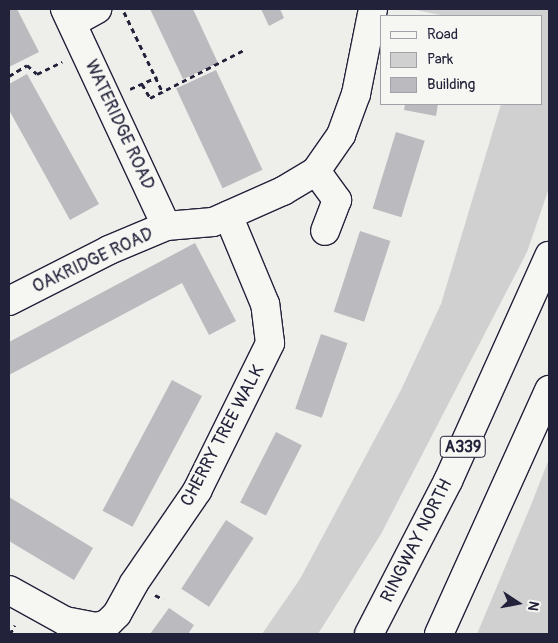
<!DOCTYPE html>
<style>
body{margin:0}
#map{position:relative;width:558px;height:643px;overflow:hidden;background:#eeeeeb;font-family:Pangolin,sans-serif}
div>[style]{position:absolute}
.green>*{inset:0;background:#d0d0d1}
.building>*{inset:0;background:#bbbbbf;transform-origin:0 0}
.path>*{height:3px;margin-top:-1.5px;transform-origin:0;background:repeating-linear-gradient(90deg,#22223b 0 5px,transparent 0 9px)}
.roads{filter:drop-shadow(1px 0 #22223b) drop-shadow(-1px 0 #22223b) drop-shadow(0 1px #22223b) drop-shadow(0 -1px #22223b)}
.minor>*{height:28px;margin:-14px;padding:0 14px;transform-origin:14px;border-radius:14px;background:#f6f6f2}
.highway>*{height:28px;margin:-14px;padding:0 14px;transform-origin:14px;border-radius:14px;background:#f6f6f2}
span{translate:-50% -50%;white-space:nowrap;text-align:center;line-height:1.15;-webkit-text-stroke:5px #f6f6f2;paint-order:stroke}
.shield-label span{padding:1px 4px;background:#f6f6f2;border:1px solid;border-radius:4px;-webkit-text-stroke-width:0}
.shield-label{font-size:16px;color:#22223b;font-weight:700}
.street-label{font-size:18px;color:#22223b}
.frame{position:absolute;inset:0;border:10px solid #22223b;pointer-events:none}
.legend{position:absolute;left:380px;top:15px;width:162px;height:90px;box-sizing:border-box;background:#f6f6f2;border:1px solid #a1a1a9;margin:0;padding:6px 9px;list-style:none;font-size:15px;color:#22223b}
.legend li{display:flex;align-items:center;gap:10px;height:25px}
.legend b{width:25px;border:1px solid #a1a1a9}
.north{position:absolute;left:493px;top:578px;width:50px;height:50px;-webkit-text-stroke:4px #f6f6f2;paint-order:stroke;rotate:101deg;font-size:14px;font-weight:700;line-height:20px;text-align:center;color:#22223b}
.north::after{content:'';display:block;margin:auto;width:18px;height:22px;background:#22223b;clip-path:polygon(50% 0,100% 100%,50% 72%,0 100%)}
</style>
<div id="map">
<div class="green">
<i style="clip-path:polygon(411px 9px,549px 9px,549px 188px,527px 252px,381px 534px,318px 634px,262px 634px,300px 579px,401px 390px,441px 304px,501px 104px,542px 104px,542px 16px,445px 16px)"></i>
<i style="clip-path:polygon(549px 459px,549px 634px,477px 634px,531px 505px)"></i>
</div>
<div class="building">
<i style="clip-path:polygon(9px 9px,17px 9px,39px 52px,9px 67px)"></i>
<i style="clip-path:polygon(150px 9px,193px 9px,218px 63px,183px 79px)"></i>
<i style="clip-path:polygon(261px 9px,280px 9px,284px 18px,269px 26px)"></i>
<i style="left:216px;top:70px;width:110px;height:44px;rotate:65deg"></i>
<i style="clip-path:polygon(27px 74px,99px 204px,70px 220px,9px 110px,9px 84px)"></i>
<i style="clip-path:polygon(405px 104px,438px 104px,436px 116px,404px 110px)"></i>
<i style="left:396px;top:132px;width:30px;height:80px;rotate:17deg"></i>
<i style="left:360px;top:231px;width:32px;height:85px;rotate:18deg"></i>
<i style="clip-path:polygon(195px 243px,236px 321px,209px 335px,182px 283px,9px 375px,9px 342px)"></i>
<i style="left:321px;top:334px;width:28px;height:79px;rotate:19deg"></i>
<i style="left:172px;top:380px;width:34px;height:148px;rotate:28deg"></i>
<i style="left:276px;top:432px;width:29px;height:79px;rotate:27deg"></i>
<i style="clip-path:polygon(9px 497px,93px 548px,74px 580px,9px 541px)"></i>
<i style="left:226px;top:520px;width:33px;height:82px;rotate:33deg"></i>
<i style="clip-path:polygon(169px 608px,194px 625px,188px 634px,150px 634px)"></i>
</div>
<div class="path">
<i style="left:124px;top:12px;width:90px;rotate:64.3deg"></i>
<i style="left:9px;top:76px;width:21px;rotate:-31deg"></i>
<i style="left:27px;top:65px;width:13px;rotate:42deg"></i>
<i style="left:37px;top:74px;width:28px;rotate:-26deg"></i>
<i style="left:142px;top:84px;width:16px;rotate:60deg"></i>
<i style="left:150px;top:98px;width:106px;rotate:-27.1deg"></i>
<i style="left:130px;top:89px;width:30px;rotate:-24deg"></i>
<i style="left:155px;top:595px;width:9px;rotate:27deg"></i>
<i style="left:10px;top:634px;width:10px;rotate:-61deg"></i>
</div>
<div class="roads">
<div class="minor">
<i style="left:65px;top:9px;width:239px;rotate:65deg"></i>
<i style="left:72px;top:23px;width:29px;rotate:-29deg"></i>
<i style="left:316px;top:171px;width:36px;rotate:54deg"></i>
<i style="left:337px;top:200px;width:33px;rotate:111deg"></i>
<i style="left:9px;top:301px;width:112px;rotate:-27deg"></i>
<i style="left:109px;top:250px;width:62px;rotate:-22.8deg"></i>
<i style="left:166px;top:226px;width:47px;rotate:-4.9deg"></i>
<i style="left:213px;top:222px;width:77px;rotate:-23.9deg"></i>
<i style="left:283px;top:191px;width:39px;rotate:-31deg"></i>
<i style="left:316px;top:171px;width:44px;rotate:-55.2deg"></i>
<i style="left:341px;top:135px;width:44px;rotate:-69.9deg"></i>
<i style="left:356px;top:94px;width:87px;rotate:-78.7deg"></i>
<i style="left:9px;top:590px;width:64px;rotate:29deg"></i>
<i style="left:65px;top:621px;width:33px;rotate:11deg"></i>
<i style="left:97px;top:627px;width:10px;rotate:-17deg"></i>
<i style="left:107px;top:624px;width:14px;rotate:-45deg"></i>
<i style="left:117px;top:614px;width:35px;rotate:-61deg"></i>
<i style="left:134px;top:583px;width:112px;rotate:-55.6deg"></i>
<i style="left:197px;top:491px;width:165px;rotate:-63.7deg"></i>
<i style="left:270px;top:343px;width:39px;rotate:-97deg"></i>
<i style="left:265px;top:304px;width:96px;rotate:-112.6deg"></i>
</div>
<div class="highway">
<i style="left:369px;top:634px;width:172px;rotate:-62.7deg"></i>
<i style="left:448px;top:481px;width:247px;rotate:-65.8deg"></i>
<i style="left:439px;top:634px;width:268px;rotate:-65.7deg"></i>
</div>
</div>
<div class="shield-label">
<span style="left:463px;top:447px">A339</span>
</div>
<div class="street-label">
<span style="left:119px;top:125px;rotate:65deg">WATERIDGE ROAD</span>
<span style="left:93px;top:261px;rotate:-25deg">OAKRIDGE ROAD</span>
<span style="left:223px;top:436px;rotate:-62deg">CHERRY TREE WALK</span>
<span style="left:417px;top:541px;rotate:-63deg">RINGWAY NORTH</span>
</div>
<div class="frame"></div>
<ul class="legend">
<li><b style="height:6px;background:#f6f6f2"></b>Road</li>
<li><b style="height:14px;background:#d0d0d1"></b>Park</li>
<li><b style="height:14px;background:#bbbbbf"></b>Building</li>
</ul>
<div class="north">N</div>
</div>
